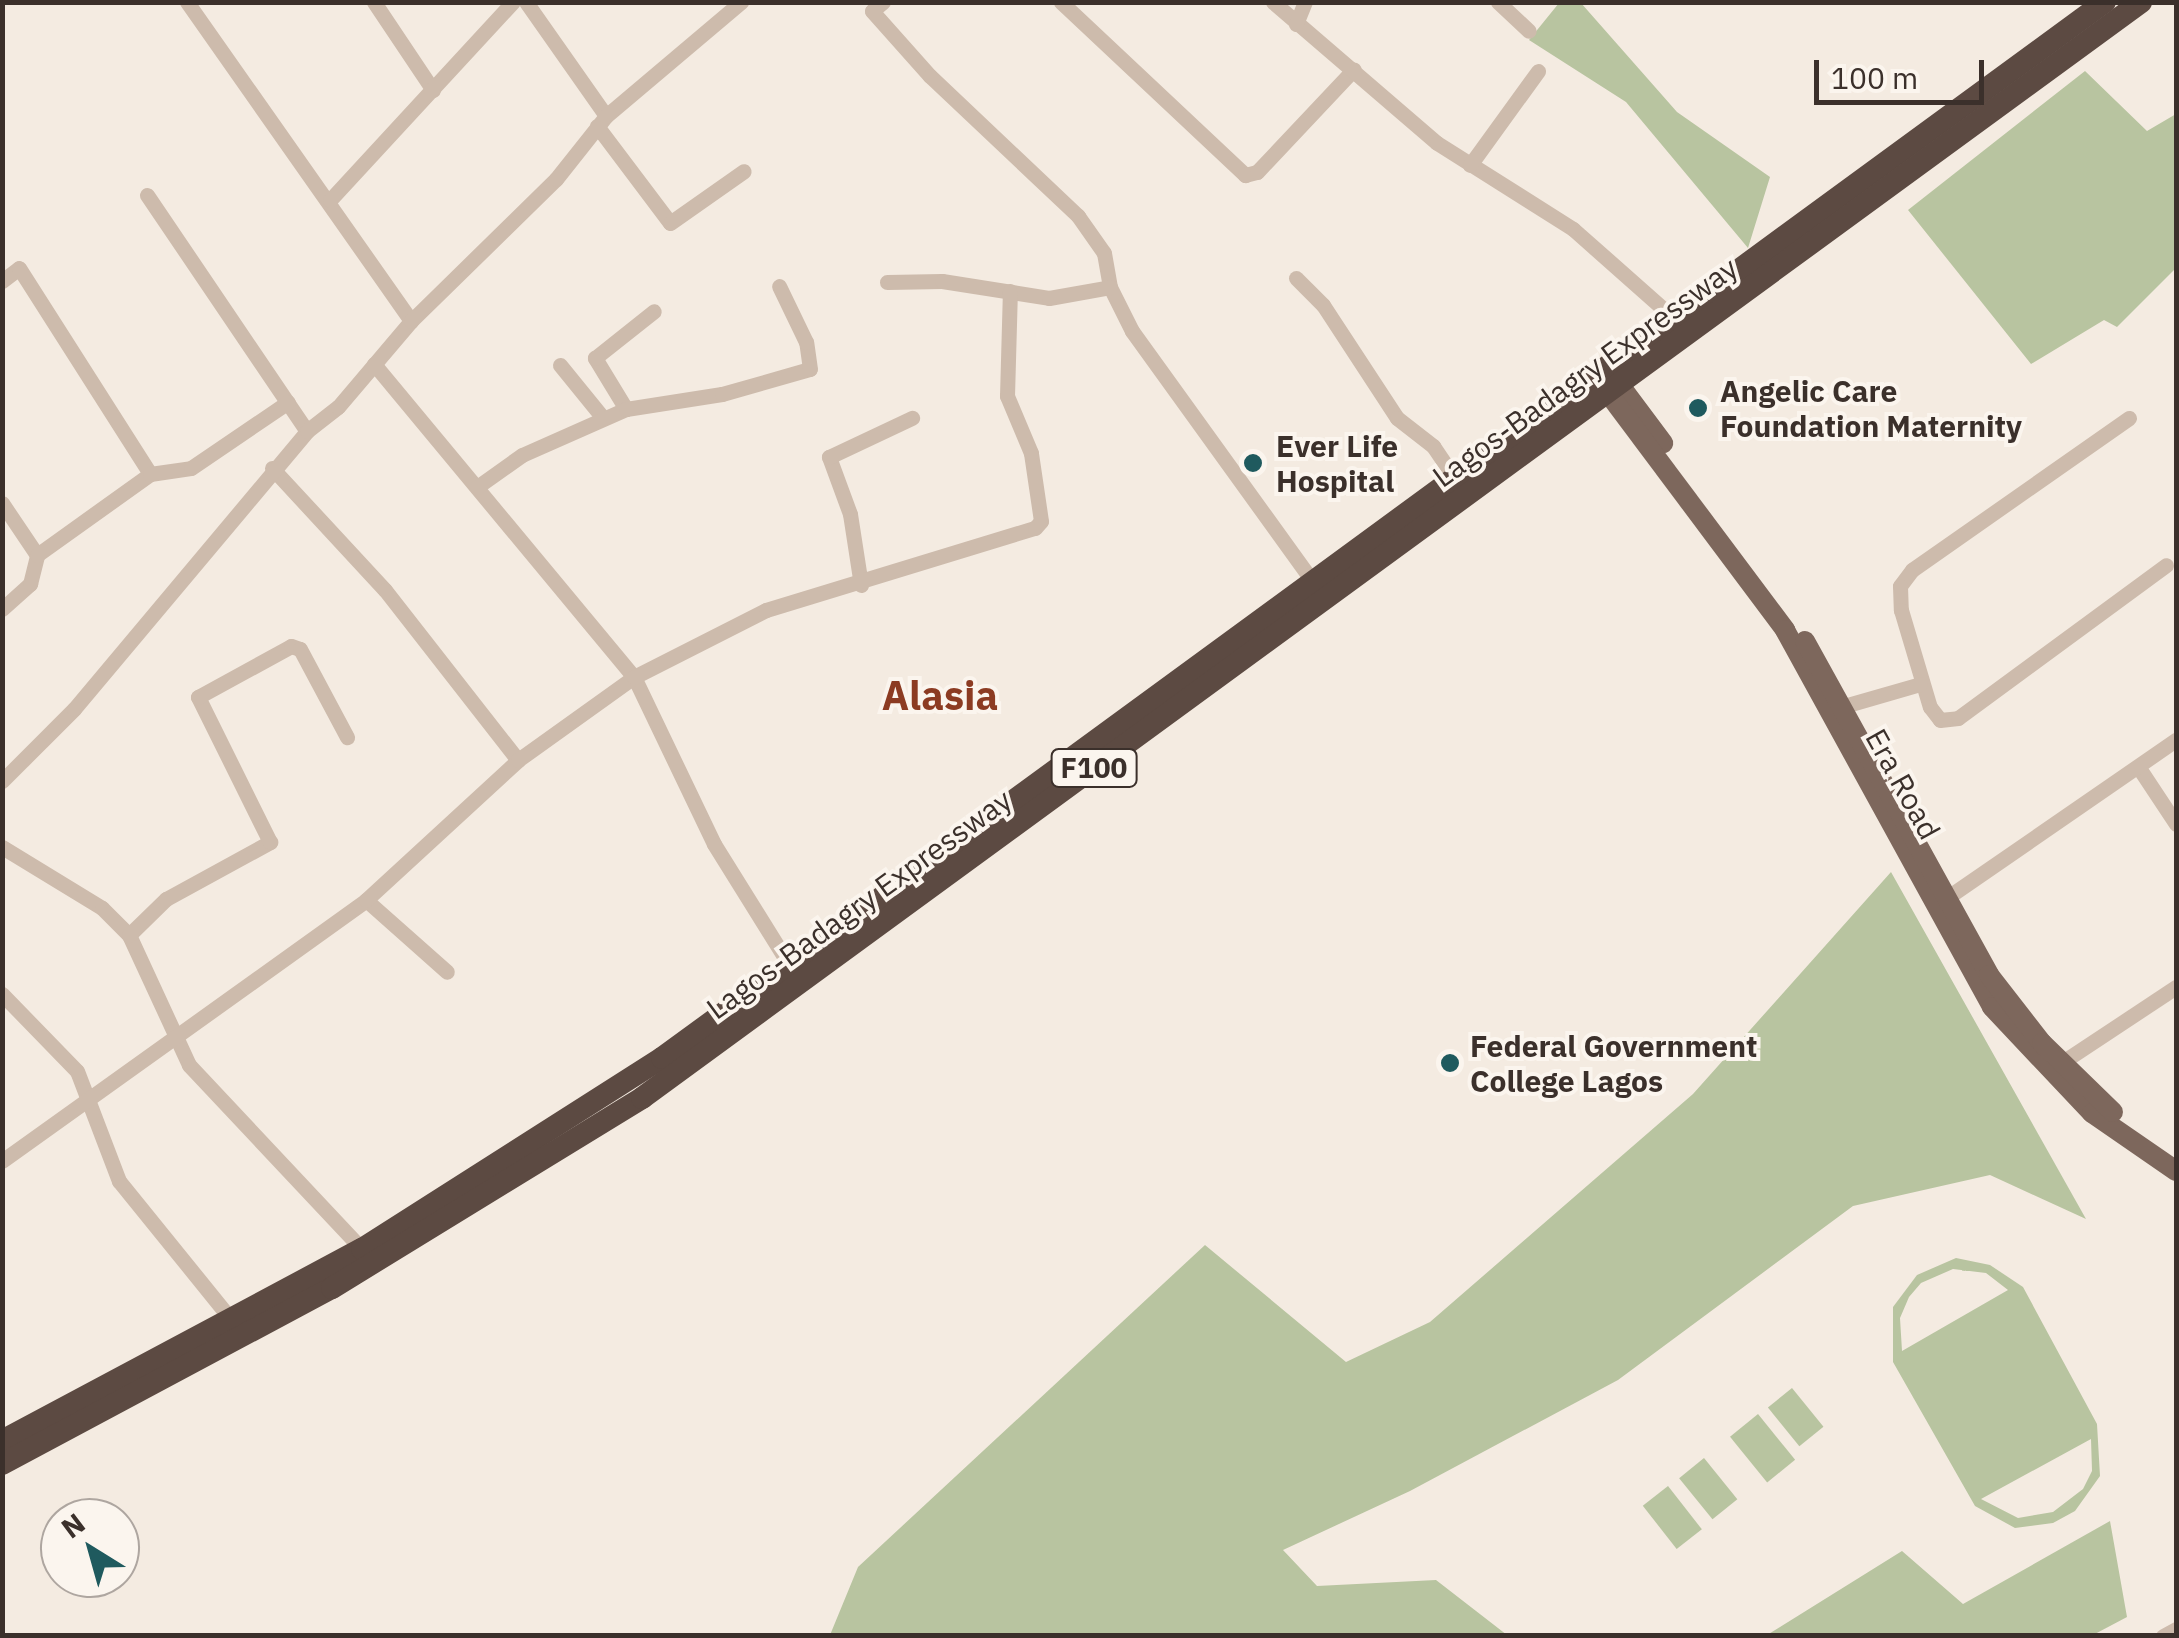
<!DOCTYPE html>
<style>
body{margin:0}
#map{position:relative;width:2179px;height:1638px;overflow:hidden;background:#f4ebe1;font-family:"IBM Plex Sans",sans-serif}
div>[style]{position:absolute}
.green>*{inset:0;background:#b8c4a0;transform-origin:0 0}
.minor>*{height:15px;margin:-7.5px;padding:0 7.5px;transform-origin:7.5px;border-radius:7.5px;background:#cdbbac}
.major>*{height:20px;margin:-10px;padding:0 10px;transform-origin:10px;border-radius:10px;background:#7d675c}
.highway>*{height:22px;margin:-11px;padding:0 11px;transform-origin:11px;border-radius:11px;background:#5c4a42}
.dots>*{width:28px;height:28px;translate:-50% -50%;box-sizing:border-box;border:5px solid #fbf5ee;border-radius:50%}
span{translate:-50% -50%;white-space:nowrap;text-align:center;line-height:1.15;-webkit-text-stroke:8px #fbf5ee;paint-order:stroke}
.shield-label span{padding:2px 8px;background:#fbf5ee;border:2px solid;border-radius:8px;-webkit-text-stroke-width:0}
.shield-label{font-size:28px;color:#3b302b;font-weight:700}
.street-label{font-size:30px;color:#3b302b}
.poi-label{font-size:30px;color:#3b302b;font-weight:700}
.left{translate:0 -50%;text-align:left}
.district-label{font-size:40px;color:#8c3b22;font-weight:700}
.frame{position:absolute;inset:0;border:5px solid #3b302b;pointer-events:none}
.north{position:absolute;left:40px;top:1498px;width:100px;height:100px;box-sizing:border-box;background:#fbf5ee;border:2px solid #aea6a0;border-radius:50%;rotate:323deg;font-size:28px;font-weight:700;line-height:40px;text-align:center;color:#3b302b}
.north::after{content:'';display:block;margin:auto;width:35px;height:45px;background:#1f5a5e;clip-path:polygon(50% 0,100% 100%,50% 72%,0 100%)}
.scale{position:absolute;left:1814px;top:60px;width:170px;height:45px;box-sizing:border-box;border:5px solid #3b302b;border-top:0;padding-left:12px;font-size:30px;line-height:35px;white-space:nowrap;color:#3b302b;-webkit-text-stroke:8px #fbf5ee;paint-order:stroke}
</style>
<div id="map">
<div class="green">
<i style="clip-path:polygon(1559px 3px,1581px 3px,1677px 112px,1770px 177px,1748px 248px,1626px 102px,1529px 40px)"></i>
<i style="clip-path:polygon(2085px 71px,2147px 131px,2176px 114px,2176px 268px,2117px 327px,2104px 320px,2031px 364px,1908px 210px)"></i>
<i style="clip-path:polygon(1891px 872px,2086px 1219px,1990px 1175px,1853px 1206px,1618px 1380px,1410px 1491px,1283px 1550px,1317px 1586px,1436px 1580px,1507px 1635px,830px 1635px,858px 1567px,1205px 1245px,1346px 1362px,1430px 1322px,1693px 1094px)"></i>
<i style="clip-path:polygon(evenodd,1956px 1258px,1990px 1265px,2023px 1287px,2097px 1424px,2100px 1476px,2075px 1511px,2053px 1523px,2015px 1528px,1975px 1506px,1893px 1362px,1893px 1307px,1917px 1275px,1956px 1258px,1953px 1269px,1986px 1273px,2008px 1290px,1902px 1351px,1900px 1318px,1909px 1297px,1921px 1283px,1953px 1269px,1956px 1258px,2091px 1439px,2092px 1471px,2083px 1489px,2053px 1512px,2018px 1518px,1981px 1499px,2091px 1439px)"></i>
<i style="left:1792px;top:1388px;width:50px;height:31px;rotate:51deg"></i>
<i style="left:1758px;top:1414px;width:59px;height:36px;rotate:51deg"></i>
<i style="left:1704px;top:1458px;width:53px;height:32px;rotate:51deg"></i>
<i style="left:1668px;top:1486px;width:55px;height:32px;rotate:52deg"></i>
<i style="clip-path:polygon(2110px 1521px,2127px 1617px,2093px 1635px,1767px 1635px,1902px 1551px,1963px 1604px)"></i>
</div>
<div class="minor">
<i style="left:187px;top:2px;width:390px;rotate:54.9deg"></i>
<i style="left:374px;top:2px;width:106px;rotate:56.2deg"></i>
<i style="left:526px;top:2px;width:139px;rotate:54.9deg"></i>
<i style="left:883px;top:2px;width:14px;rotate:141deg"></i>
<i style="left:872px;top:11px;width:87px;rotate:48.3deg"></i>
<i style="left:930px;top:76px;width:204px;rotate:43.4deg"></i>
<i style="left:1078px;top:216px;width:45px;rotate:54.9deg"></i>
<i style="left:1104px;top:253px;width:35px;rotate:80deg"></i>
<i style="left:1110px;top:287px;width:49px;rotate:63.4deg"></i>
<i style="left:1132px;top:331px;width:309px;rotate:54.2deg"></i>
<i style="left:1061px;top:2px;width:253px;rotate:43.2deg"></i>
<i style="left:1245px;top:175px;width:12px;rotate:-14deg"></i>
<i style="left:1257px;top:172px;width:141px;rotate:-46.7deg"></i>
<i style="left:1273px;top:2px;width:216px;rotate:40.7deg"></i>
<i style="left:1437px;top:143px;width:161px;rotate:32.3deg"></i>
<i style="left:1573px;top:229px;width:137px;rotate:41.5deg"></i>
<i style="left:1498px;top:2px;width:42px;rotate:43.1deg"></i>
<i style="left:1296px;top:24px;width:24px;rotate:-68deg"></i>
<i style="left:597px;top:126px;width:121px;rotate:53deg"></i>
<i style="left:670px;top:223px;width:90px;rotate:-35.1deg"></i>
<i style="left:1470px;top:165px;width:116px;rotate:-54.1deg"></i>
<i style="left:147px;top:195px;width:285px;rotate:55.9deg"></i>
<i style="left:330px;top:200px;width:270px;rotate:-47.3deg"></i>
<i style="left:1296px;top:278px;width:38px;rotate:45deg"></i>
<i style="left:1323px;top:305px;width:135px;rotate:56.8deg"></i>
<i style="left:1397px;top:418px;width:46px;rotate:37.9deg"></i>
<i style="left:1433px;top:446px;width:41px;rotate:55.9deg"></i>
<i style="left:2px;top:281px;width:21px;rotate:-37deg"></i>
<i style="left:19px;top:268px;width:244px;rotate:57.5deg"></i>
<i style="left:887px;top:282px;width:55px;rotate:-1deg"></i>
<i style="left:942px;top:281px;width:108px;rotate:9deg"></i>
<i style="left:1049px;top:298px;width:62px;rotate:-10.2deg"></i>
<i style="left:374px;top:364px;width:407px;rotate:50.3deg"></i>
<i style="left:634px;top:677px;width:185px;rotate:64.4deg"></i>
<i style="left:714px;top:844px;width:144px;rotate:58.1deg"></i>
<i style="left:560px;top:365px;width:68px;rotate:50.9deg"></i>
<i style="left:626px;top:409px;width:60px;rotate:-121.3deg"></i>
<i style="left:595px;top:358px;width:75px;rotate:-38.5deg"></i>
<i style="left:2129px;top:418px;width:265px;rotate:145deg"></i>
<i style="left:1912px;top:570px;width:20px;rotate:127deg"></i>
<i style="left:1900px;top:586px;width:24px;rotate:88deg"></i>
<i style="left:1901px;top:610px;width:101px;rotate:73.4deg"></i>
<i style="left:1930px;top:707px;width:16px;rotate:52deg"></i>
<i style="left:1940px;top:720px;width:18px;rotate:-6deg"></i>
<i style="left:1958px;top:718px;width:258px;rotate:-36.3deg"></i>
<i style="left:272px;top:468px;width:166px;rotate:47.2deg"></i>
<i style="left:385px;top:590px;width:216px;rotate:52deg"></i>
<i style="left:477px;top:487px;width:55px;rotate:-35.4deg"></i>
<i style="left:522px;top:455px;width:114px;rotate:-23.9deg"></i>
<i style="left:626px;top:409px;width:97px;rotate:-8.9deg"></i>
<i style="left:722px;top:394px;width:91px;rotate:-15.9deg"></i>
<i style="left:810px;top:369px;width:27px;rotate:-98deg"></i>
<i style="left:806px;top:342px;width:62px;rotate:-115.7deg"></i>
<i style="left:2px;top:503px;width:63px;rotate:56.1deg"></i>
<i style="left:861px;top:585px;width:72px;rotate:-98.8deg"></i>
<i style="left:850px;top:514px;width:61px;rotate:-110.2deg"></i>
<i style="left:829px;top:457px;width:92px;rotate:-25.2deg"></i>
<i style="left:2px;top:609px;width:38px;rotate:-42deg"></i>
<i style="left:30px;top:584px;width:30px;rotate:-76deg"></i>
<i style="left:37px;top:555px;width:139px;rotate:-35.6deg"></i>
<i style="left:150px;top:474px;width:41px;rotate:-8.3deg"></i>
<i style="left:191px;top:468px;width:117px;rotate:-34.2deg"></i>
<i style="left:1844px;top:706px;width:79px;rotate:-16.1deg"></i>
<i style="left:2139px;top:768px;width:67px;rotate:56.5deg"></i>
<i style="left:2px;top:781px;width:102px;rotate:-45deg"></i>
<i style="left:74px;top:709px;width:363px;rotate:-50deg"></i>
<i style="left:307px;top:431px;width:39px;rotate:-38deg"></i>
<i style="left:338px;top:407px;width:113px;rotate:-49.7deg"></i>
<i style="left:411px;top:321px;width:203px;rotate:-44.4deg"></i>
<i style="left:556px;top:179px;width:80px;rotate:-51.6deg"></i>
<i style="left:606px;top:116px;width:177px;rotate:-40.2deg"></i>
<i style="left:2px;top:847px;width:117px;rotate:31.4deg"></i>
<i style="left:102px;top:908px;width:38px;rotate:45deg"></i>
<i style="left:129px;top:935px;width:143px;rotate:65.2deg"></i>
<i style="left:189px;top:1065px;width:253px;rotate:46.8deg"></i>
<i style="left:1948px;top:897px;width:277px;rotate:-34.6deg"></i>
<i style="left:366px;top:900px;width:108px;rotate:41.6deg"></i>
<i style="left:129px;top:935px;width:52px;rotate:-44.2deg"></i>
<i style="left:166px;top:899px;width:119px;rotate:-28.7deg"></i>
<i style="left:270px;top:842px;width:162px;rotate:-116.4deg"></i>
<i style="left:198px;top:697px;width:106px;rotate:-28.7deg"></i>
<i style="left:291px;top:646px;width:9px;rotate:18deg"></i>
<i style="left:300px;top:649px;width:100px;rotate:61.9deg"></i>
<i style="left:2px;top:994px;width:107px;rotate:45.8deg"></i>
<i style="left:77px;top:1071px;width:118px;rotate:69.1deg"></i>
<i style="left:119px;top:1181px;width:181px;rotate:51deg"></i>
<i style="left:2061px;top:1063px;width:138px;rotate:-33.5deg"></i>
<i style="left:2px;top:1161px;width:448px;rotate:-35.6deg"></i>
<i style="left:366px;top:900px;width:207px;rotate:-42.6deg"></i>
<i style="left:518px;top:760px;width:143px;rotate:-35.6deg"></i>
<i style="left:634px;top:677px;width:148px;rotate:-26.9deg"></i>
<i style="left:766px;top:610px;width:281px;rotate:-17deg"></i>
<i style="left:1035px;top:528px;width:9px;rotate:-49deg"></i>
<i style="left:1041px;top:521px;width:69px;rotate:-98.4deg"></i>
<i style="left:1031px;top:453px;width:62px;rotate:-112.8deg"></i>
<i style="left:1007px;top:396px;width:105px;rotate:-88.4deg"></i>
<i style="left:2163px;top:1636px;width:15px;rotate:-28deg"></i>
</div>
<div class="major">
<i style="left:1619px;top:384px;width:74px;rotate:53.3deg"></i>
<i style="left:1608px;top:393px;width:296px;rotate:53.2deg"></i>
<i style="left:1785px;top:630px;width:430px;rotate:61.2deg"></i>
<i style="left:1992px;top:1007px;width:146px;rotate:46.7deg"></i>
<i style="left:2092px;top:1113px;width:102px;rotate:34.6deg"></i>
<i style="left:1805px;top:641px;width:381px;rotate:61.1deg"></i>
<i style="left:1989px;top:975px;width:86px;rotate:52.1deg"></i>
<i style="left:2042px;top:1043px;width:99px;rotate:44.2deg"></i>
</div>
<div class="highway">
<i style="left:2px;top:1441px;width:408px;rotate:-28.1deg"></i>
<i style="left:362px;top:1249px;width:356px;rotate:-32.5deg"></i>
<i style="left:662px;top:1058px;width:1788px;rotate:-36.2deg"></i>
<i style="left:2px;top:1464px;width:374px;rotate:-28.1deg"></i>
<i style="left:332px;top:1288px;width:364px;rotate:-31.5deg"></i>
<i style="left:642px;top:1098px;width:1857px;rotate:-36.17deg"></i>
</div>
<div class="dots">
<i style="left:1698px;top:408px;background:#1f5a5e"></i>
<i style="left:1253px;top:463px;background:#1f5a5e"></i>
<i style="left:1450px;top:1063px;background:#1f5a5e"></i>
</div>
<div class="shield-label">
<span style="left:1094px;top:768px">F100</span>
</div>
<div class="street-label">
<span style="left:1585px;top:372px;rotate:-36deg">Lagos-Badagry Expressway</span>
<span style="left:1903px;top:784px;rotate:61deg">Era Road</span>
<span style="left:859px;top:904px;rotate:-36deg">Lagos-Badagry Expressway</span>
</div>
<div class="poi-label">
<span class="left" style="left:1720px;top:408px">Angelic Care<br>Foundation Maternity</span>
<span class="left" style="left:1276px;top:463px">Ever Life<br>Hospital</span>
<span class="left" style="left:1470px;top:1063px">Federal Government<br>College Lagos</span>
</div>
<div class="district-label">
<span style="left:940px;top:695px">Alasia</span>
</div>
<div class="frame"></div>
<div class="north">N</div>
<div class="scale">100 m</div>
</div>
